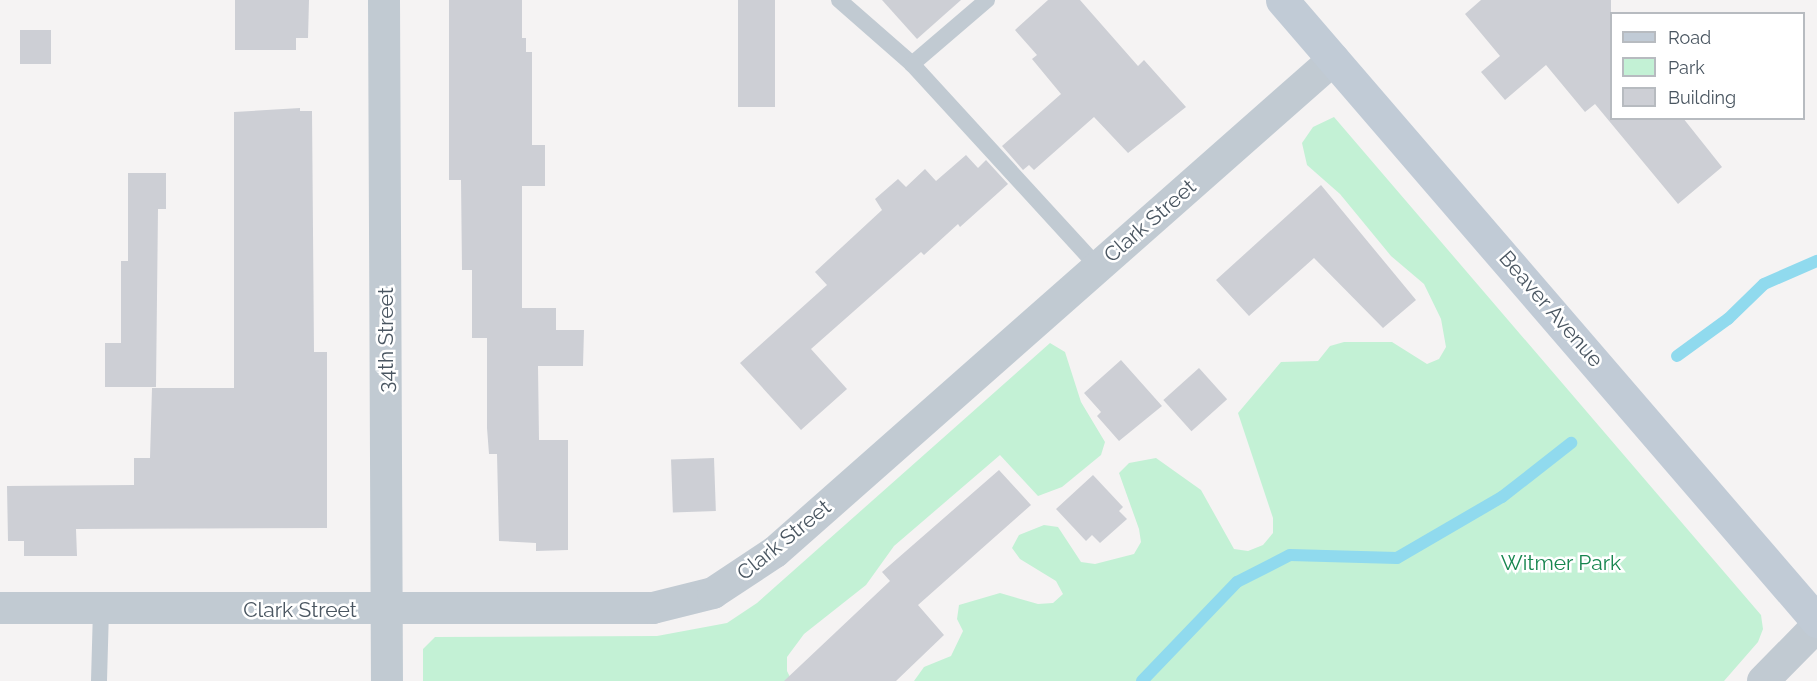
<!DOCTYPE html>
<style>
body{margin:0}
#map{position:relative;width:1817px;height:681px;overflow:hidden;background:#f5f3f3;font-family:Raleway,sans-serif}
div>[style]{position:absolute}
.green>*{inset:0;background:#c3f1d5}
.stream>*{height:12px;margin:-6px;padding:0 6px;transform-origin:6px;border-radius:6px;background:#90daee}
.building>*{inset:0;background:#cdcfd5;transform-origin:0 0}
.lane>*{height:16px;margin:-8px;padding:0 8px;transform-origin:8px;border-radius:8px;background:#c1cad2}
.street>*{height:32px;margin:-16px;padding:0 16px;transform-origin:16px;border-radius:16px;background:#c1cad2}
.secondary>*{height:33px;margin:-16.5px;padding:0 16.5px;transform-origin:16.5px;border-radius:16.5px;background:#c1cbd6}
span{translate:-50% -50%;white-space:nowrap;text-align:center;line-height:1.15;-webkit-text-stroke:5px #fff;paint-order:stroke}
.street-label{font-size:21px;color:#4a5661}
.park-label{font-size:21px;color:#17864f}
.legend{position:absolute;left:1610px;top:12px;width:195px;height:108px;box-sizing:border-box;background:#fff;border:2px solid #b7bbc0;margin:0;padding:8px 10px;list-style:none;font-size:18px;color:#4a5661}
.legend li{display:flex;align-items:center;gap:12px;height:30px}
.legend b{width:30px;border:2px solid #b7bbc0}
</style>
<div id="map">
<div class="green">
<i style="clip-path:polygon(1334px 117px,1761px 615px,1763px 629px,1758px 642px,1724px 681px,914px 681px,924px 667px,951px 656px,963px 631px,957px 619px,959px 605px,1000px 593px,1038px 604px,1053px 603px,1063px 594px,1056px 581px,1020px 559px,1012px 548px,1019px 535px,1044px 525px,1058px 527px,1081px 562px,1095px 564px,1134px 554px,1141px 542px,1139px 529px,1119px 473px,1129px 463px,1156px 458px,1201px 490px,1234px 549px,1248px 551px,1263px 545px,1273px 533px,1273px 518px,1238px 413px,1281px 362px,1318px 361px,1330px 346px,1344px 342px,1392px 342px,1427px 364px,1439px 359px,1446px 347px,1441px 319px,1424px 284px,1391px 256px,1340px 194px,1307px 165px,1302px 143px,1313px 127px)"></i>
<i style="clip-path:polygon(1050px 343px,1065px 352px,1081px 402px,1105px 442px,1101px 455px,1062px 487px,1038px 496px,1000px 455px,894px 546px,866px 585px,804px 634px,787px 657px,787px 671px,792px 681px,423px 681px,423px 649px,435px 637px,657px 636px,727px 623px,757px 603px)"></i>
</div>
<div class="stream">
<i style="left:1677px;top:356px;width:63px;rotate:-36deg"></i>
<i style="left:1728px;top:319px;width:50px;rotate:-44.2deg"></i>
<i style="left:1764px;top:284px;width:58px;rotate:-23.5deg"></i>
<i style="left:1142px;top:681px;width:137px;rotate:-46.2deg"></i>
<i style="left:1237px;top:582px;width:59px;rotate:-27deg"></i>
<i style="left:1290px;top:555px;width:107px;rotate:1.6deg"></i>
<i style="left:1397px;top:558px;width:121px;rotate:-30.2deg"></i>
<i style="left:1502px;top:497px;width:88px;rotate:-38deg"></i>
</div>
<div class="building">
<i style="clip-path:polygon(235px 0,309px 0,308px 38px,296px 38px,296px 50px,235px 50px)"></i>
<i style="clip-path:polygon(449px 0,522px 0,522px 38px,526px 38px,526px 52px,532px 52px,532px 145px,545px 145px,545px 186px,522px 186px,522px 308px,556px 308px,556px 330px,584px 330px,583px 366px,538px 366px,539px 440px,568px 440px,568px 550px,536px 551px,536px 543px,499px 541px,497px 454px,489px 454px,487px 428px,487px 338px,472px 338px,472px 270px,462px 270px,461px 180px,449px 180px)"></i>
<i style="left:738px;top:0;width:37px;height:107px"></i>
<i style="clip-path:polygon(882px 0,961px 0,917px 39px)"></i>
<i style="clip-path:polygon(1048px 0,1080px 0,1138px 66px,1144px 60px,1186px 107px,1128px 153px,1094px 117px,1034px 170px,1029px 165px,1023px 170px,1002px 146px,1061px 94px,1032px 59px,1037px 55px,1015px 30px)"></i>
<i style="clip-path:polygon(1481px 0,1611px 0,1611px 118px,1683px 118px,1722px 167px,1678px 204px,1595px 104px,1585px 112px,1546px 65px,1505px 100px,1481px 72px,1500px 56px,1465px 14px)"></i>
<i style="left:20px;top:30px;width:31px;height:34px"></i>
<i style="clip-path:polygon(300px 108px,300px 111px,312px 111px,314px 352px,327px 352px,327px 528px,76px 529px,77px 556px,24px 556px,24px 541px,8px 541px,7px 486px,134px 485px,134px 458px,150px 458px,152px 388px,234px 388px,234px 112px)"></i>
<i style="clip-path:polygon(966px 155px,978px 168px,986px 160px,1008px 184px,960px 227px,958px 224px,924px 255px,921px 252px,811px 349px,847px 389px,801px 430px,740px 363px,827px 285px,815px 272px,882px 210px,875px 199px,898px 179px,906px 187px,925px 169px,936px 181px)"></i>
<i style="clip-path:polygon(128px 173px,166px 173px,166px 209px,158px 209px,156px 387px,105px 387px,105px 343px,121px 343px,121px 261px,128px 261px)"></i>
<i style="clip-path:polygon(1321px 185px,1416px 300px,1383px 328px,1314px 258px,1249px 316px,1216px 280px)"></i>
<i style="clip-path:polygon(1121px 360px,1162px 406px,1119px 441px,1097px 416px,1101px 412px,1084px 393px)"></i>
<i style="left:1199px;top:368px;width:42px;height:48px;rotate:48deg"></i>
<i style="left:714px;top:458px;width:53px;height:43px;rotate:88deg"></i>
<i style="clip-path:polygon(999px 470px,1031px 505px,918px 605px,944px 635px,896px 681px,784px 681px,890px 581px,882px 572px)"></i>
<i style="clip-path:polygon(1093px 475px,1123px 507px,1119px 511px,1127px 519px,1100px 543px,1092px 535px,1086px 541px,1056px 509px)"></i>
</div>
<div class="lane">
<i style="left:839px;top:0;width:97px;rotate:41.2deg"></i>
<i style="left:987px;top:0;width:99px;rotate:139.5deg"></i>
<i style="left:912px;top:64px;width:275px;rotate:47.5deg"></i>
<i style="left:99px;top:681px;width:72px;rotate:-88.4deg"></i>
</div>
<div class="street">
<i style="left:384px;top:0;width:681px;rotate:89.75deg"></i>
<i style="left:0;top:608px;width:653px"></i>
<i style="left:653px;top:608px;width:62px;rotate:-14deg"></i>
<i style="left:713px;top:593px;width:74px;rotate:-33.5deg"></i>
<i style="left:775px;top:552px;width:745px;rotate:-41.41deg"></i>
<i style="left:1763px;top:681px;width:77px;rotate:-45.5deg"></i>
</div>
<div class="secondary">
<i style="left:1282px;top:0;width:820px;rotate:49.25deg"></i>
</div>
<div class="street-label">
<span style="left:1150px;top:221px;rotate:-41deg">Clark Street</span>
<span style="left:1551px;top:309px;rotate:49deg">Beaver Avenue</span>
<span style="left:386px;top:340px;rotate:-90deg">34th Street</span>
<span style="left:784px;top:540px;rotate:-39deg">Clark Street</span>
<span style="left:300px;top:610px">Clark Street</span>
</div>
<div class="park-label">
<span style="left:1561px;top:563px">Witmer Park</span>
</div>
<ul class="legend">
<li><b style="height:8px;background:#c1cbd6"></b>Road</li>
<li><b style="height:16px;background:#c3f1d5"></b>Park</li>
<li><b style="height:16px;background:#cdcfd5"></b>Building</li>
</ul>
</div>
